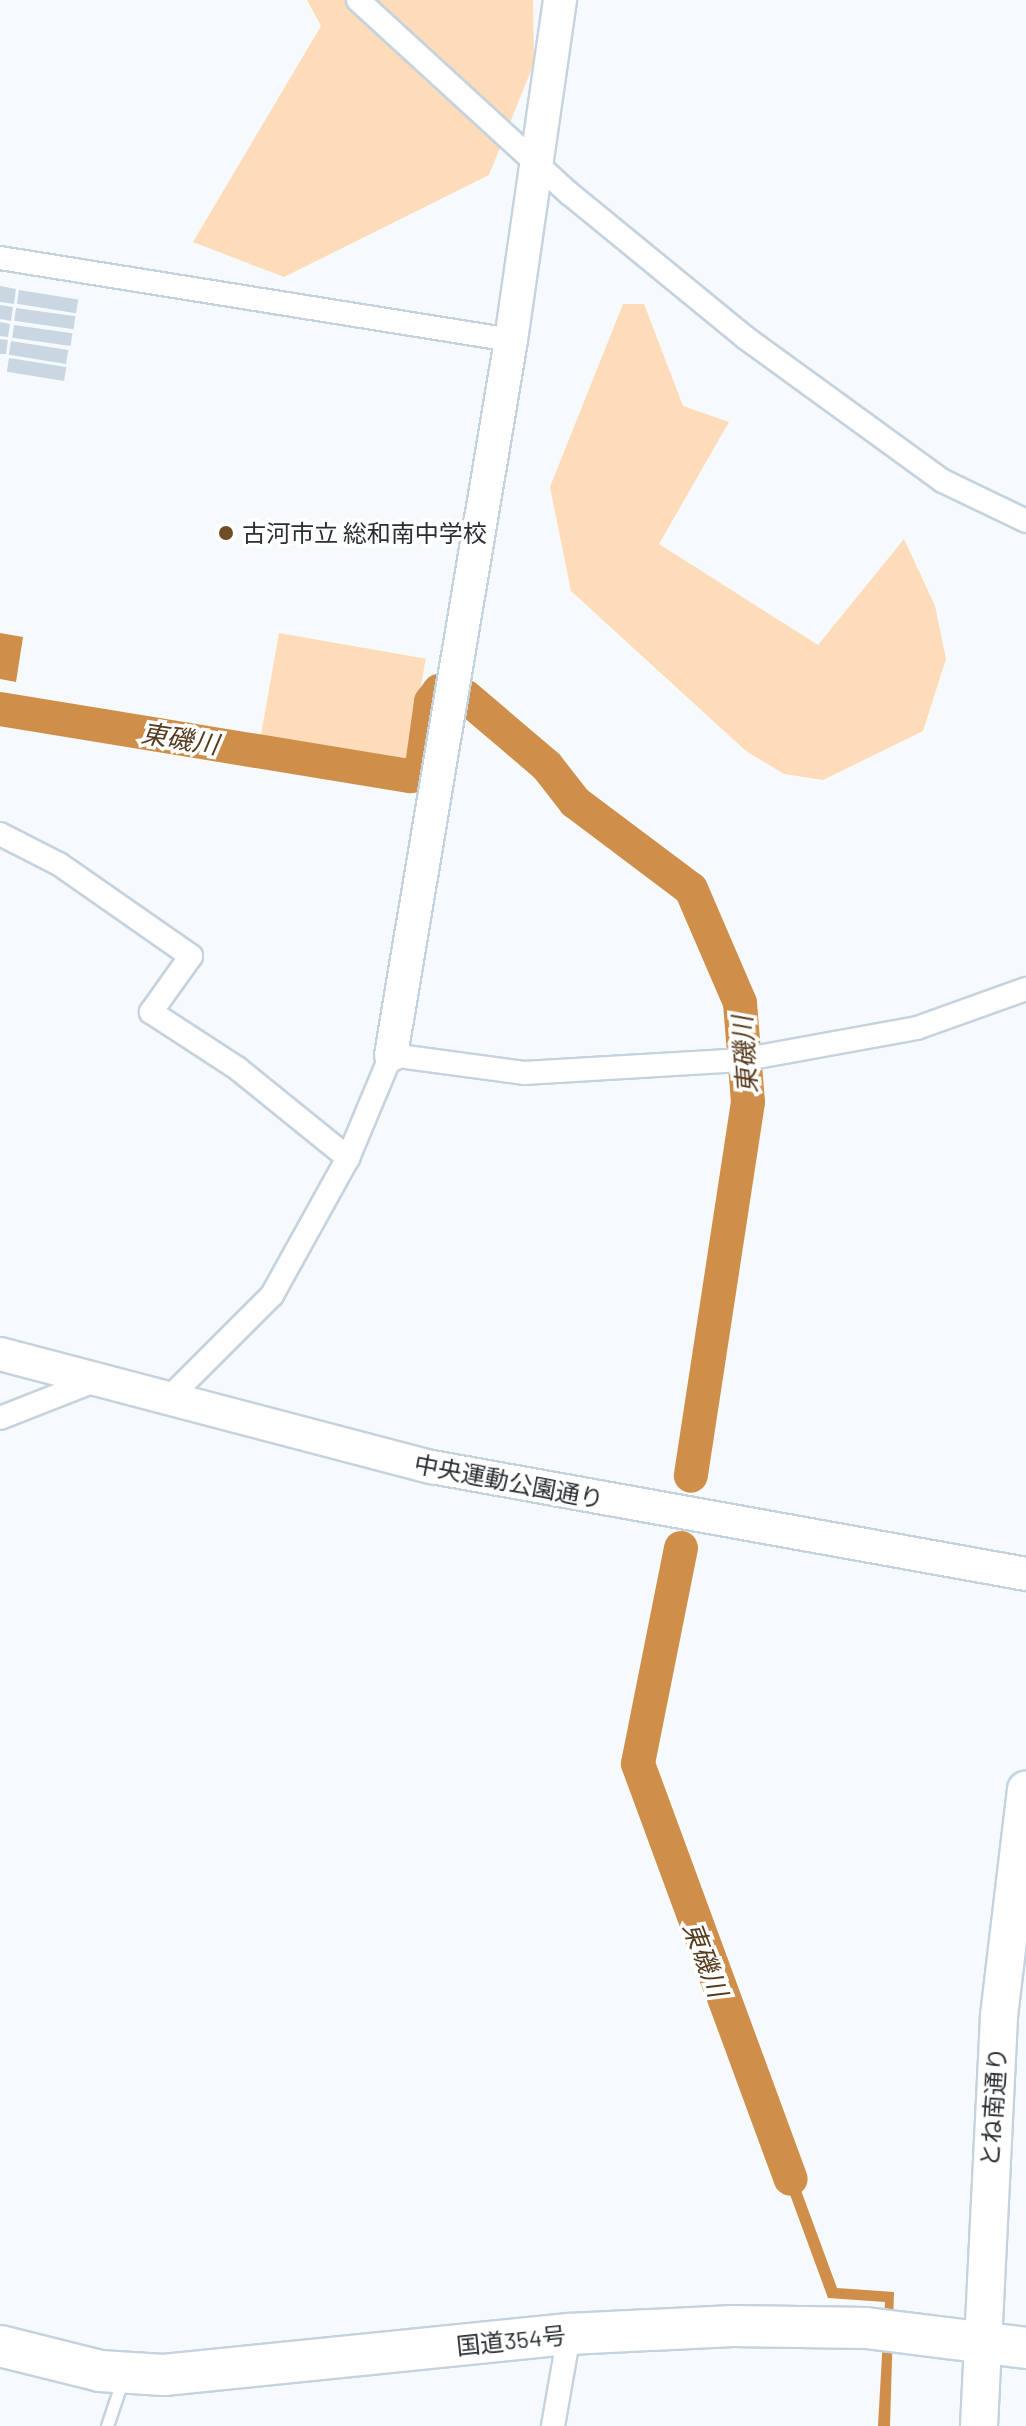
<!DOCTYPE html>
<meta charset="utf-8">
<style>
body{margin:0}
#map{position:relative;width:1026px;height:2426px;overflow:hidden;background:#f7fafc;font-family:Barlow,"Noto Sans JP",sans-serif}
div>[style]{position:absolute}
.green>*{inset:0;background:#fedbb9;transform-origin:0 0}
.water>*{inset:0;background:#cf8f4a}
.river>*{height:34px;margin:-17px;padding:0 17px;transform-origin:17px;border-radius:17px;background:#cf8f4a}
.building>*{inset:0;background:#c9d7e3;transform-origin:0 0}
.roads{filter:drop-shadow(2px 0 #c5d3df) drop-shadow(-2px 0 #c5d3df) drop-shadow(0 2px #c5d3df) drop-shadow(0 -2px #c5d3df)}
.lane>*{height:11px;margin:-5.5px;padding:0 5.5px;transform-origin:5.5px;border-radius:5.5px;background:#fff}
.street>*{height:22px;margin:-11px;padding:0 11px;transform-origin:11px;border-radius:11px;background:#fff}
.secondary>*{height:32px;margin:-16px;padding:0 16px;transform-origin:16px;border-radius:16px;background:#fff}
.primary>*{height:36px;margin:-18px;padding:0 18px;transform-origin:18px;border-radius:18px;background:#fff}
.highway>*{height:40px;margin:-20px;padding:0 20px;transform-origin:20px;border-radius:20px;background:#fff}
.dots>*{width:22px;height:22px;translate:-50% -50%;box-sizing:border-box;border:4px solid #fff;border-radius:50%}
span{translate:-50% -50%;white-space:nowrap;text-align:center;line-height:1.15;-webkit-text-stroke:7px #fff;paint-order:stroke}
.poi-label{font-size:24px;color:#282e32}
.left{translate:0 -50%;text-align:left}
.street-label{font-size:24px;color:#282e32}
.water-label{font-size:26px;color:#573b1e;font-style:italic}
</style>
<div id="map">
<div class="green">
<i style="clip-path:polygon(307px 0,533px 0,534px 63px,489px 175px,284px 277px,193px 242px,321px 26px)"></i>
<i style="clip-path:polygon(623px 304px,644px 304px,683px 406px,729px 422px,659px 544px,818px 645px,904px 539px,935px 606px,946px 659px,923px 731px,823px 780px,784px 774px,746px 751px,571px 591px,550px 487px)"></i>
<i style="left:279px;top:633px;width:149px;height:110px;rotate:10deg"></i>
</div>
<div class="water">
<i style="clip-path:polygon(0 633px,23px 637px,16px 682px,0 679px)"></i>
<i style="clip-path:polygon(781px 2136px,837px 2288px,894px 2292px,890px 2426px,878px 2426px,885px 2302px,828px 2298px,770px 2140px)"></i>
</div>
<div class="river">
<i style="left:466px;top:697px;width:106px;rotate:40.4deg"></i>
<i style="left:547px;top:766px;width:46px;rotate:52.1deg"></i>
<i style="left:575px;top:802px;width:145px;rotate:36.9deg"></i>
<i style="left:691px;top:889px;width:124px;rotate:66.7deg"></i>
<i style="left:740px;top:1003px;width:99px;rotate:85.4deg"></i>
<i style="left:748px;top:1102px;width:378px;rotate:98.7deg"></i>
<i style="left:0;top:709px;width:416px;rotate:9.3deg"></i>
<i style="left:411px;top:776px;width:15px;rotate:-42deg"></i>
<i style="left:422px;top:766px;width:65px;rotate:-82deg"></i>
<i style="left:431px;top:702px;width:14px;rotate:-54deg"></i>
<i style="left:681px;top:1548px;width:220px;rotate:101.3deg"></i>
<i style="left:638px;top:1764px;width:442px;rotate:69.8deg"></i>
</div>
<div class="building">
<i style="clip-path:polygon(0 286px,16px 289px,14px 304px,0 302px)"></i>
<i style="left:19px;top:290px;width:60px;height:14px;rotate:9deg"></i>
<i style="clip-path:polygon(0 305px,13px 307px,11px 321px,0 319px)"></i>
<i style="left:16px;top:308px;width:60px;height:13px;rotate:8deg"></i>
<i style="clip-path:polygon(0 322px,10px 324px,8px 337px,0 336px)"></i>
<i style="left:14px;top:325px;width:59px;height:13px;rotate:8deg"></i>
<i style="clip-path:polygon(0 339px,8px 340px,6px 354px,0 354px)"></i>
<i style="left:11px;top:341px;width:58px;height:14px;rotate:9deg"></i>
<i style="left:9px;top:358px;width:58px;height:14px;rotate:9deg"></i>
</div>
<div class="roads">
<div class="lane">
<i style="left:107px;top:2426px;width:51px;rotate:-71.6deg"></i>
</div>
<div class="street">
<i style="left:358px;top:0;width:287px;rotate:42.5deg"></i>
<i style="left:570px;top:194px;width:227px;rotate:39.3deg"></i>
<i style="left:746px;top:338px;width:243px;rotate:36deg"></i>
<i style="left:943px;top:481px;width:92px;rotate:25.7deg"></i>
<i style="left:0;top:258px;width:518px;rotate:9.12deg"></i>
<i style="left:0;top:834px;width:66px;rotate:27deg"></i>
<i style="left:59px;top:864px;width:161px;rotate:34.9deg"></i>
<i style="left:191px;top:956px;width:69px;rotate:125.5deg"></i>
<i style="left:151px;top:1012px;width:103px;rotate:33.1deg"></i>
<i style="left:237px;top:1068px;width:143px;rotate:39deg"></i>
<i style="left:166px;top:1401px;width:150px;rotate:-45deg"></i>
<i style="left:272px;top:1295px;width:157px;rotate:-61deg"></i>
<i style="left:348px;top:1158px;width:112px;rotate:-67.3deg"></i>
<i style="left:391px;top:1055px;width:134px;rotate:7.7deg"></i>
<i style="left:524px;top:1073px;width:217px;rotate:-3.4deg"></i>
<i style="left:741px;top:1060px;width:179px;rotate:-10.3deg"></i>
<i style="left:917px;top:1028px;width:116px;rotate:-19.7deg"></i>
<i style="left:0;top:1418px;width:104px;rotate:-21.4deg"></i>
<i style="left:553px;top:2426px;width:93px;rotate:-80.1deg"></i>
</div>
<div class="secondary">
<i style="left:391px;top:1055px;width:725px;rotate:-80.47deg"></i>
<i style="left:511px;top:340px;width:344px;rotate:-81.8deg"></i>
<i style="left:0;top:1354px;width:447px;rotate:14.7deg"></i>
<i style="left:432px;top:1467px;width:604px;rotate:10.21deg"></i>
</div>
<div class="primary">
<i style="left:979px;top:2426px;width:410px;rotate:-87.2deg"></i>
<i style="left:999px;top:2016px;width:228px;rotate:-83.2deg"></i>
</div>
<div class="highway">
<i style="left:0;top:2346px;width:103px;rotate:14deg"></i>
<i style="left:100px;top:2371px;width:64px;rotate:3.6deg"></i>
<i style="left:164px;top:2375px;width:407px;rotate:-5.8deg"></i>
<i style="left:569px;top:2334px;width:164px;rotate:-2.8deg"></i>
<i style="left:733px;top:2326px;width:133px;rotate:0.9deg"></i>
<i style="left:866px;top:2328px;width:161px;rotate:7.1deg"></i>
</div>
</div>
<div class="dots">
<i style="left:226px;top:533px;background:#714d27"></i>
</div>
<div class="poi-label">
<span class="left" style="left:242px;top:533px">古河市立 総和南中学校</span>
</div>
<div class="street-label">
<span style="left:509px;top:1481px;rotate:11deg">中央運動公園通り</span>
<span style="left:993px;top:2107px;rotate:-86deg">とね南通り</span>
<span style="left:511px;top:2340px;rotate:-6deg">国道354号</span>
</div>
<div class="water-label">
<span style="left:180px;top:738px;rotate:9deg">東磯川</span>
<span style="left:744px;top:1055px;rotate:-94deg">東磯川</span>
<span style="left:706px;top:1959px;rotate:69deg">東磯川</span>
</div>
</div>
